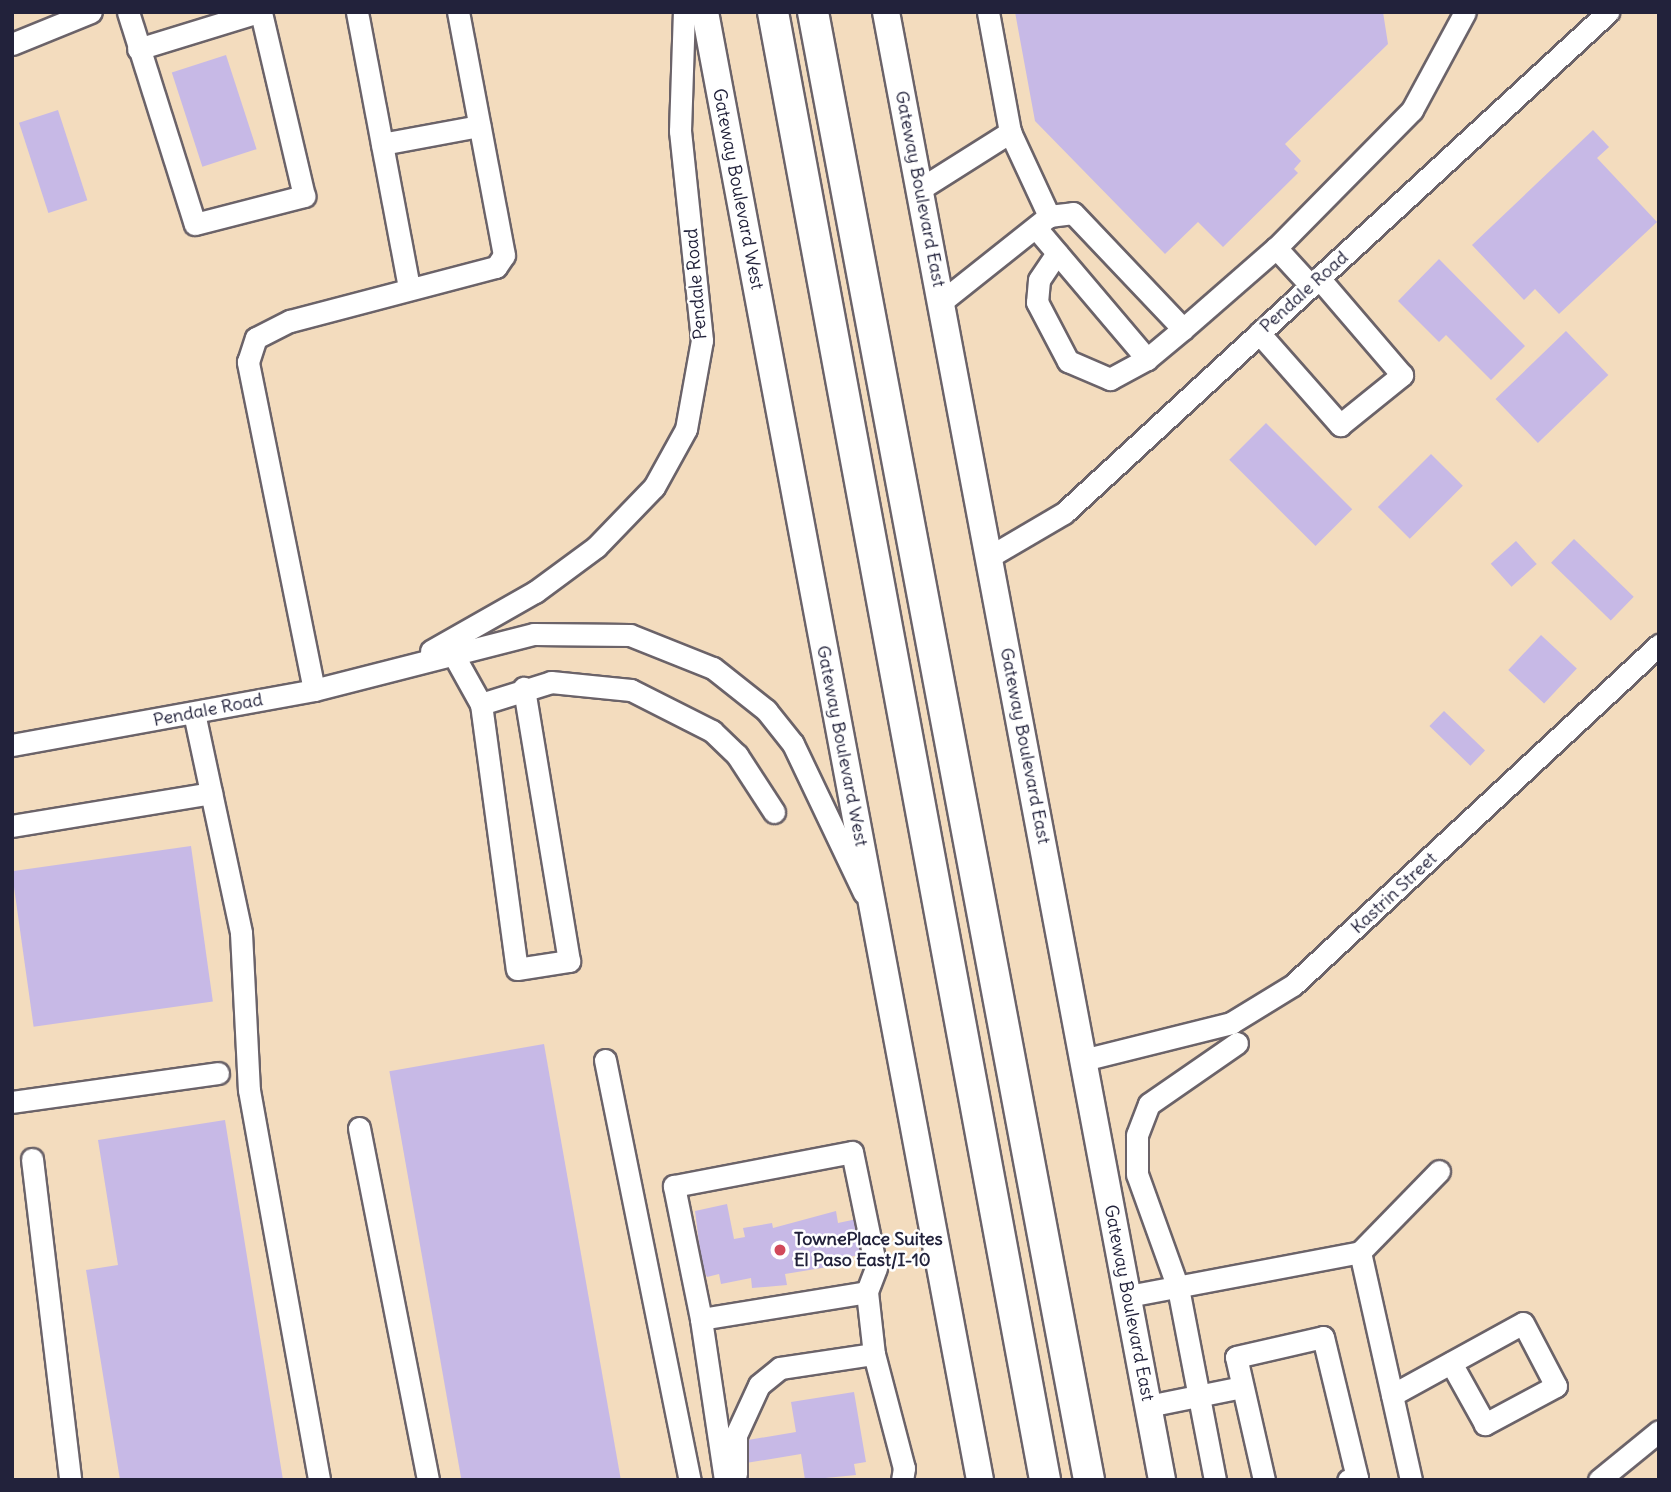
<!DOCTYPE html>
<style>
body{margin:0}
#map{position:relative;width:1671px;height:1492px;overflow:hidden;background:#f3dcbe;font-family:Delius,sans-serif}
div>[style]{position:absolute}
.building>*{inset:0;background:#c7b9e6;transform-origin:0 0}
.roads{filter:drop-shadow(2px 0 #6b6369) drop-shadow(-2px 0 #6b6369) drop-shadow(0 2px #6b6369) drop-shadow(0 -2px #6b6369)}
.minor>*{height:21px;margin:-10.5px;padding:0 10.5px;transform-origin:10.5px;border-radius:10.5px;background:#fff}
.major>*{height:26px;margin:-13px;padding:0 13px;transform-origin:13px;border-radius:13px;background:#fff}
.highway>*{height:30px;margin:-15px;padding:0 15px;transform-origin:15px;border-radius:15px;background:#fff}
.dots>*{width:19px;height:19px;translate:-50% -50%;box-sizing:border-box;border:4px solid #fff;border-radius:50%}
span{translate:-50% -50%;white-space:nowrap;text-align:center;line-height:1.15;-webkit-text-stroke:5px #fff;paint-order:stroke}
.street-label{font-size:18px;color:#22223b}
.poi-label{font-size:18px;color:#22223b;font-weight:700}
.left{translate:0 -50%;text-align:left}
.frame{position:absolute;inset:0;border:14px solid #22223b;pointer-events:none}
</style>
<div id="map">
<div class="building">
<i style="clip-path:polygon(1015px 12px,1383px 12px,1388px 44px,1285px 144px,1301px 161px,1294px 169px,1298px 173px,1223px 247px,1198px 222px,1165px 254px,1035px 121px)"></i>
<i style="left:226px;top:55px;width:99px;height:57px;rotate:72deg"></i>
<i style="left:58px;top:110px;width:95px;height:41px;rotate:72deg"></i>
<i style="clip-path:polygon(1593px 130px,1609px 147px,1597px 158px,1657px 222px,1559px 314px,1535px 289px,1524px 300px,1472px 245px)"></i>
<i style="clip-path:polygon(1439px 259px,1525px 346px,1491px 380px,1446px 335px,1439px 342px,1398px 301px)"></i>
<i style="left:1566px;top:331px;width:61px;height:98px;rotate:46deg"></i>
<i style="left:1266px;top:423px;width:122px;height:52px;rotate:45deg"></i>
<i style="left:1431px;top:454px;width:45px;height:75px;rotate:45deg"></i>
<i style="left:1574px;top:539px;width:83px;height:33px;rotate:44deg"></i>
<i style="left:1516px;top:541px;width:31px;height:34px;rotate:48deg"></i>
<i style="left:1541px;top:635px;width:49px;height:48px;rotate:43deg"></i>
<i style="left:1444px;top:711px;width:57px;height:21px;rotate:44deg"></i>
<i style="left:191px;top:846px;width:157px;height:181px;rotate:82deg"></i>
<i style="left:544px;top:1044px;width:443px;height:157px;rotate:80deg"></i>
<i style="clip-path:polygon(225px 1120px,283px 1480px,120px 1480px,86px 1270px,118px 1265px,98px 1140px)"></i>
<i style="clip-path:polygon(727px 1204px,734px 1239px,745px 1237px,743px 1228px,772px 1223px,773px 1228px,836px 1211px,838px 1223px,857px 1219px,863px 1254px,845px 1258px,846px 1264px,785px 1274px,787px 1285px,752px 1288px,751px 1278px,721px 1284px,719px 1274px,707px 1277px,702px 1267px,695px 1211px)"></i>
<i style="clip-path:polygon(854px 1392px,866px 1462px,854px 1464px,856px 1475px,805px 1480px,801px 1454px,746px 1463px,742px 1441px,796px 1432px,791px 1402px)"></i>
</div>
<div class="roads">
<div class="minor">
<i style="left:128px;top:12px;width:222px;rotate:72.5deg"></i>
<i style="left:195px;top:224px;width:113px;rotate:-14.4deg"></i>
<i style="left:304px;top:196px;width:189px;rotate:-103.2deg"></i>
<i style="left:357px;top:12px;width:279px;rotate:79.3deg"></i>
<i style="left:988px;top:12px;width:122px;rotate:79.6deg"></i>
<i style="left:1010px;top:132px;width:93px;rotate:65.1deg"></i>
<i style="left:12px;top:44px;width:85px;rotate:-22.1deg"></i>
<i style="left:138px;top:49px;width:126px;rotate:-17.1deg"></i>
<i style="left:382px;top:144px;width:99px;rotate:-10.5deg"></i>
<i style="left:920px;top:189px;width:107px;rotate:-32.3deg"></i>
<i style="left:1036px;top:228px;width:172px;rotate:49.7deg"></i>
<i style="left:1057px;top:253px;width:32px;rotate:124deg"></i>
<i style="left:1039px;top:280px;width:22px;rotate:95deg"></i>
<i style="left:1037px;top:302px;width:67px;rotate:62.3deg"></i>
<i style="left:1068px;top:361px;width:46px;rotate:23.2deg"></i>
<i style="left:1110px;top:379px;width:42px;rotate:-28.4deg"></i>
<i style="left:1147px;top:359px;width:47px;rotate:-39.8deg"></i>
<i style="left:1311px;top:286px;width:52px;rotate:-132.6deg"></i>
<i style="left:1276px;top:248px;width:194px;rotate:-45.4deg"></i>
<i style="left:1412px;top:110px;width:111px;rotate:-61.6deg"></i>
<i style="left:941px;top:302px;width:138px;rotate:-38.5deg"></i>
<i style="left:1049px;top:216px;width:24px;rotate:-7deg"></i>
<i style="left:1073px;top:213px;width:160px;rotate:46.5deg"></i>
<i style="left:1183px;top:329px;width:123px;rotate:-41.1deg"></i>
<i style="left:1259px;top:333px;width:123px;rotate:48.6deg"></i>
<i style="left:1340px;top:425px;width:80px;rotate:-38.9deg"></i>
<i style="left:1402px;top:375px;width:128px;rotate:-130.6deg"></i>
<i style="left:989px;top:557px;width:87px;rotate:-30.4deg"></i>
<i style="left:1064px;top:513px;width:740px;rotate:-42.64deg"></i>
<i style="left:431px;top:651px;width:120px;rotate:-29.6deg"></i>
<i style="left:535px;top:592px;width:76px;rotate:-36.4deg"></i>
<i style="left:596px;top:547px;width:83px;rotate:-46deg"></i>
<i style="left:654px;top:487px;width:66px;rotate:-61.1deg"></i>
<i style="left:686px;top:429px;width:90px;rotate:-79.8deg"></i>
<i style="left:702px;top:340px;width:210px;rotate:-96deg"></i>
<i style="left:680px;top:131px;width:119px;rotate:-88.1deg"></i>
<i style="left:453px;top:654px;width:57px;rotate:60.8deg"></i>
<i style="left:481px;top:704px;width:267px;rotate:82.3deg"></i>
<i style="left:517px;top:969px;width:53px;rotate:-8.7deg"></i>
<i style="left:569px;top:961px;width:277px;rotate:-99.4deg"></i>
<i style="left:314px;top:690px;width:335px;rotate:-101.4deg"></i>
<i style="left:248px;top:362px;width:25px;rotate:-72deg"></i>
<i style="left:256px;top:338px;width:38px;rotate:-27deg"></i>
<i style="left:290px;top:321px;width:213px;rotate:-14.7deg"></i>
<i style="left:496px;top:267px;width:14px;rotate:-56deg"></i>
<i style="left:504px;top:255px;width:247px;rotate:-100.7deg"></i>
<i style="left:481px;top:704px;width:73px;rotate:-17.4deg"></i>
<i style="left:551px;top:682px;width:80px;rotate:5.7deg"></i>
<i style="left:631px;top:690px;width:91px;rotate:26.8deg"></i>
<i style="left:712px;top:731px;width:35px;rotate:44deg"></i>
<i style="left:737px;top:755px;width:68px;rotate:57deg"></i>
<i style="left:194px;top:713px;width:225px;rotate:77.9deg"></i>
<i style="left:241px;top:933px;width:157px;rotate:87.1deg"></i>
<i style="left:249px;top:1090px;width:396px;rotate:79.8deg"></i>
<i style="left:12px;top:745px;width:307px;rotate:-10.3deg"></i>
<i style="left:314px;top:690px;width:227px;rotate:-14.3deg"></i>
<i style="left:534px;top:634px;width:96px;rotate:0.6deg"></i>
<i style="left:630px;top:635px;width:89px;rotate:21.7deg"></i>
<i style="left:713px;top:668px;width:68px;rotate:38.4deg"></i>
<i style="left:766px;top:710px;width:43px;rotate:51.5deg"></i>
<i style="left:793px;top:744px;width:165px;rotate:64.5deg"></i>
<i style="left:12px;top:826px;width:202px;rotate:-9.4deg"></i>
<i style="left:605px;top:1060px;width:429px;rotate:78.6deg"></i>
<i style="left:1083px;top:1060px;width:153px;rotate:-14deg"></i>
<i style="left:1231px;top:1023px;width:73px;rotate:-31.5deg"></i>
<i style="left:1293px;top:985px;width:500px;rotate:-42.9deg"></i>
<i style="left:12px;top:1102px;width:208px;rotate:-8deg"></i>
<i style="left:359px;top:1128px;width:359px;rotate:78.9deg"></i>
<i style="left:32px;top:1159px;width:323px;rotate:83.2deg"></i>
<i style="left:1360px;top:1252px;width:113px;rotate:-45.7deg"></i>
<i style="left:1128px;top:1296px;width:236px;rotate:-10.7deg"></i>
<i style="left:1360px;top:1252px;width:234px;rotate:77.4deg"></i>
<i style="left:701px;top:1319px;width:136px;rotate:-101.5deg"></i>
<i style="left:674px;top:1186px;width:181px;rotate:-10.8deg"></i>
<i style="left:852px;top:1152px;width:118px;rotate:78.3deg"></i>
<i style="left:876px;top:1268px;width:26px;rotate:111deg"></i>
<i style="left:1392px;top:1395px;width:149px;rotate:-28.8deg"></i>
<i style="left:1523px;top:1323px;width:71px;rotate:62.4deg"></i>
<i style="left:1556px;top:1386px;width:81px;rotate:151.8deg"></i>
<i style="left:1485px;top:1424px;width:70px;rotate:-119.1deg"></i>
<i style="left:1148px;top:1406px;width:96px;rotate:-11.4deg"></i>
<i style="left:736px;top:1474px;width:39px;rotate:-90deg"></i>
<i style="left:736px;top:1435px;width:55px;rotate:-65.3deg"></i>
<i style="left:759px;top:1385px;width:27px;rotate:-39deg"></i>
<i style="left:780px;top:1368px;width:95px;rotate:-8.5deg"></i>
<i style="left:874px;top:1354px;width:118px;rotate:75.3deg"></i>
<i style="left:904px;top:1468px;width:12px;rotate:99deg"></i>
<i style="left:725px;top:1480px;width:163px;rotate:-98.5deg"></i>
<i style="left:701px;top:1319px;width:168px;rotate:-9.2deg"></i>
<i style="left:867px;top:1292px;width:62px;rotate:83.6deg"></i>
<i style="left:1215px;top:1480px;width:196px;rotate:-100.9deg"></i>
<i style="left:1178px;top:1288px;width:121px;rotate:-109.8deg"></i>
<i style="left:1137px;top:1174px;width:39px;rotate:-90deg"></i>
<i style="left:1137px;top:1135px;width:33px;rotate:-69deg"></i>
<i style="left:1149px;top:1104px;width:107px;rotate:-34.7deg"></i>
<i style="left:1264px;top:1480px;width:126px;rotate:-102.8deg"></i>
<i style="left:1236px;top:1357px;width:89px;rotate:-12.9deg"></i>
<i style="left:1323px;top:1337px;width:145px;rotate:76.4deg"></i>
<i style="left:1357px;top:1478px;width:9px;rotate:167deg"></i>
<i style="left:1599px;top:1480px;width:77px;rotate:-39.2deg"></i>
</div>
<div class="major">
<i style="left:705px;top:12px;width:1494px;rotate:79.39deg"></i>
<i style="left:886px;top:12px;width:1494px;rotate:79.35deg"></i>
</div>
<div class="highway">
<i style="left:773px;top:12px;width:1493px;rotate:79.5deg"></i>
<i style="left:813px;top:12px;width:1494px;rotate:79.35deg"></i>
</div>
</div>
<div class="dots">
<i style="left:780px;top:1250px;background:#d1495b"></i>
</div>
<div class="street-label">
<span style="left:738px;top:189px;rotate:79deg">Gateway Boulevard West</span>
<span style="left:920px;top:189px;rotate:79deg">Gateway Boulevard East</span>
<span style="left:696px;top:284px;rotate:-95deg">Pendale Road</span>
<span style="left:1304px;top:292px;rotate:-42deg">Pendale Road</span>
<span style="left:208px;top:710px;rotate:-11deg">Pendale Road</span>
<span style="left:842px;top:746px;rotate:79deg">Gateway Boulevard West</span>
<span style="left:1025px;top:746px;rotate:79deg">Gateway Boulevard East</span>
<span style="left:1394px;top:893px;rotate:-43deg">Kastrin Street</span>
<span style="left:1129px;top:1303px;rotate:79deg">Gateway Boulevard East</span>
</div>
<div class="poi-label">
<span class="left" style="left:794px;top:1250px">TownePlace Suites<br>El Paso East/I-10</span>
</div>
<div class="frame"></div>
</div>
